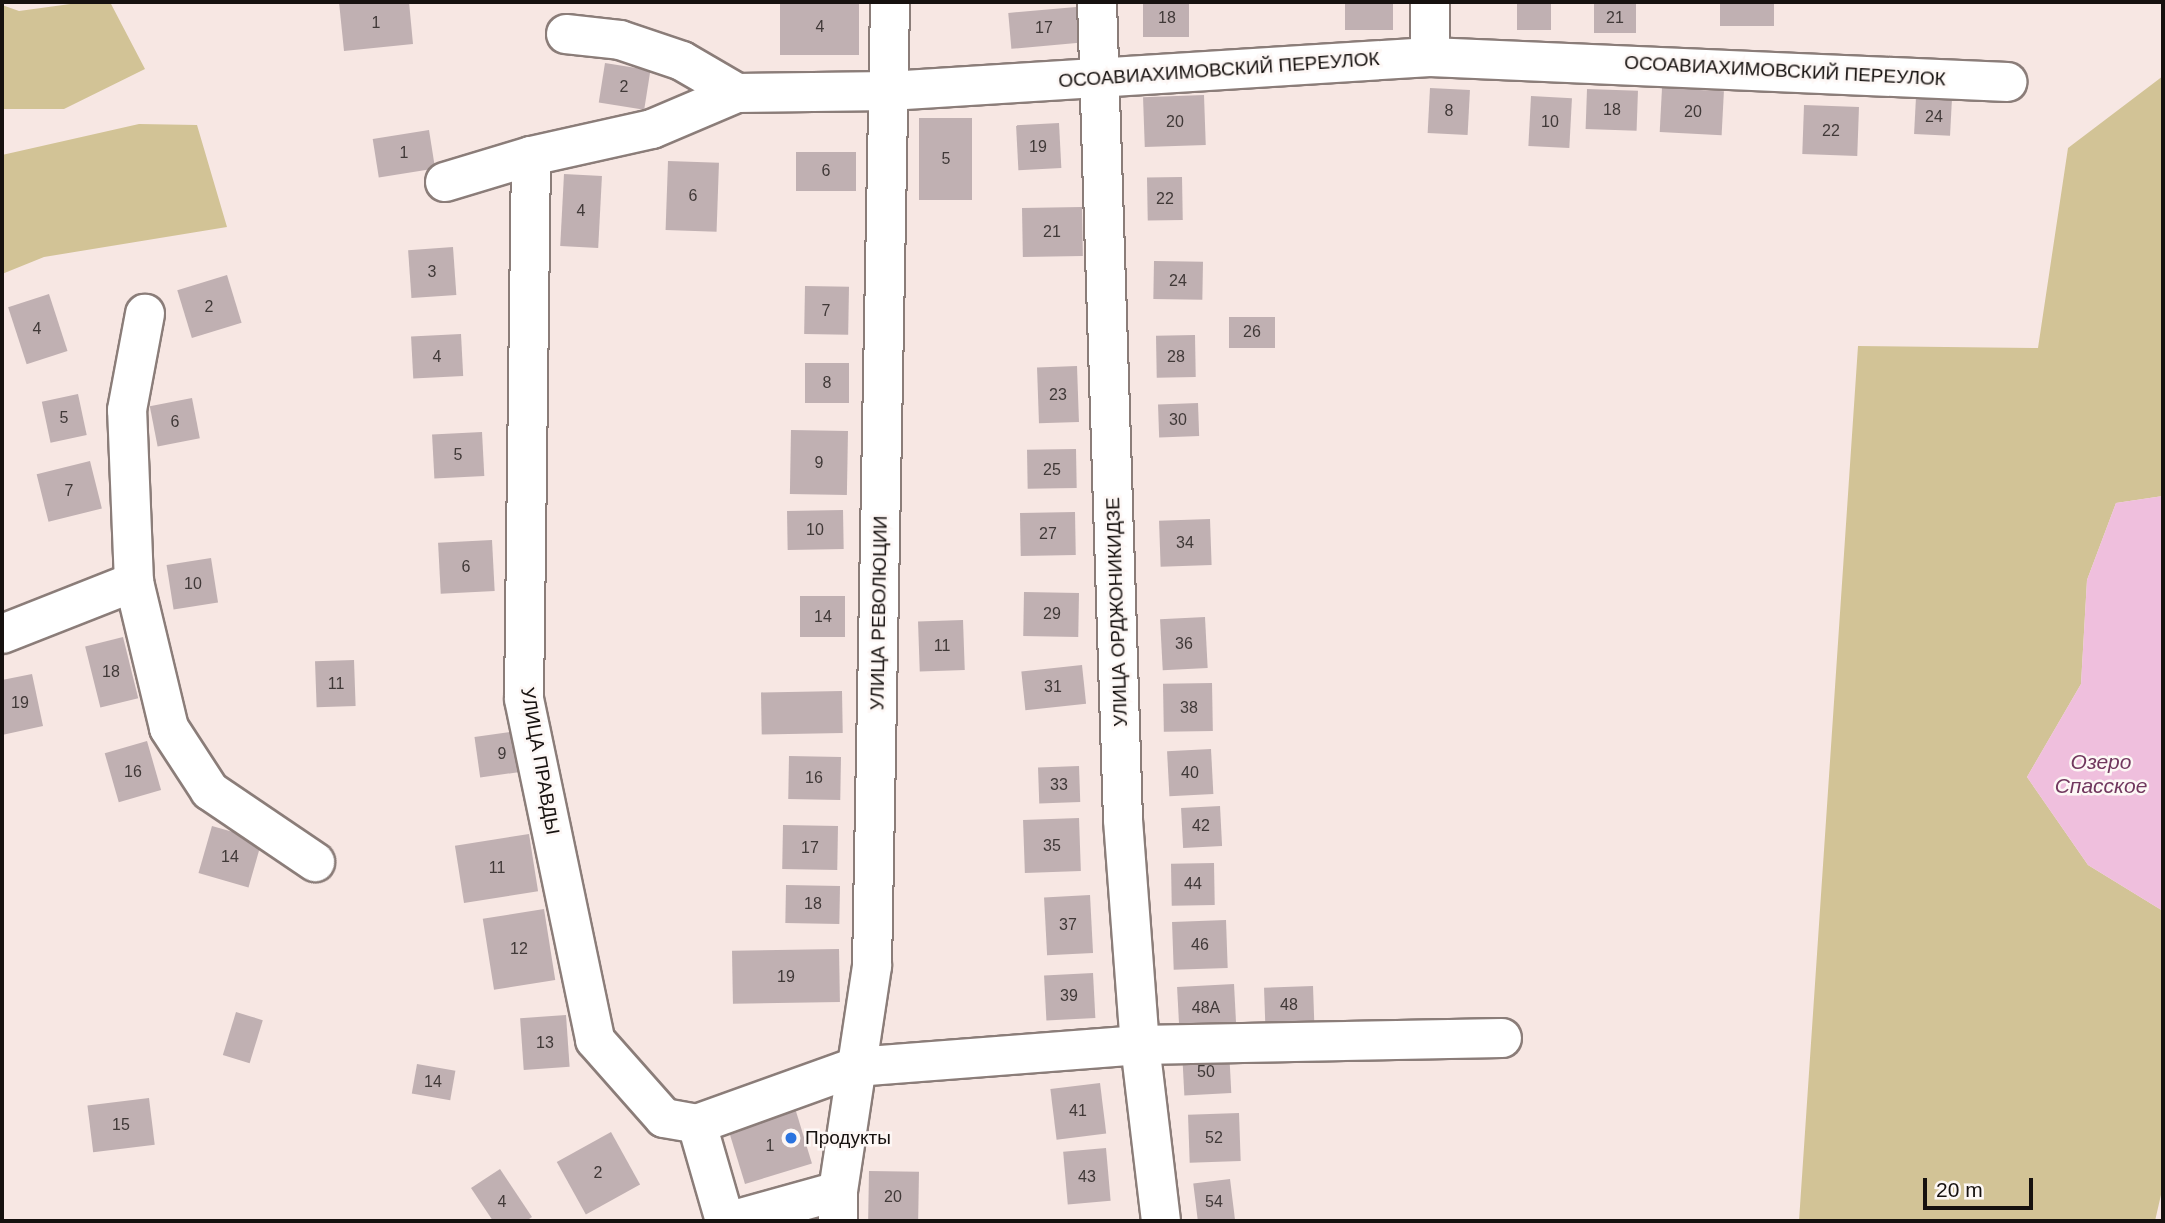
<!DOCTYPE html>
<meta charset="utf-8">
<style>
body{margin:0}
#map{position:relative;width:2165px;height:1223px;overflow:hidden;background:#f7e7e3;font-family:Arial,sans-serif}
div>[style]{position:absolute}
.green>*{inset:0;background:#d2c396}
.water>*{inset:0;background:#efbfdd}
.building>*{inset:0;background:#c0b0b2;transform-origin:0 0}
.roads{filter:drop-shadow(2px 0 #8b7d79) drop-shadow(-2px 0 #8b7d79) drop-shadow(0 2px #8b7d79) drop-shadow(0 -2px #8b7d79)}
.street>*{height:38px;margin:-19px;padding:0 19px;transform-origin:19px;border-radius:19px;background:#fff}
.secondary>*{height:38px;margin:-19px;padding:0 19px;transform-origin:19px;border-radius:19px;background:#fff}
.dots>*{width:19px;height:19px;translate:-50% -50%;box-sizing:border-box;border:4px solid #fdf7f5;border-radius:50%}
span{translate:-50% -50%;white-space:nowrap;text-align:center;line-height:1.15;-webkit-text-stroke:5px #fdf7f5;paint-order:stroke}
.number-label{font-size:16px;color:#403938}
.number-label span{-webkit-text-stroke-width:0}
.street-label{font-size:19px;color:#16110f}
.poi-label{font-size:19px;color:#16110f}
.left{translate:0 -50%;text-align:left}
.water-label{font-size:21px;color:#71375e;font-style:italic}
.frame{position:absolute;inset:0;border:4px solid #16110f;pointer-events:none}
.scale{position:absolute;left:1923px;top:1178px;width:110px;height:32px;box-sizing:border-box;border:4px solid #16110f;border-top:0;padding-left:9px;font-size:21px;line-height:24px;white-space:nowrap;color:#16110f;-webkit-text-stroke:5px #fdf7f5;paint-order:stroke}
</style>
<div id="map">
<div class="green">
<i style="clip-path:polygon(85px 2px,110px 2px,145px 69px,64px 109px,2px 109px,2px 5px,19px 11px)"></i>
<i style="clip-path:polygon(2163px 76px,2163px 496px,2116px 503px,2087px 580px,2081px 684px,2027px 777px,2088px 865px,2163px 911px,2163px 1186px,2155px 1221px,1799px 1221px,1858px 346px,2038px 348px,2068px 148px)"></i>
<i style="clip-path:polygon(139px 124px,197px 125px,227px 227px,44px 257px,2px 274px,2px 155px)"></i>
</div>
<div class="water">
<i style="clip-path:polygon(2163px 496px,2163px 911px,2088px 865px,2027px 777px,2081px 684px,2087px 580px,2116px 503px)"></i>
</div>
<div class="building">
<i style="clip-path:polygon(339px 2px,409px 2px,413px 44px,344px 51px)"></i>
<i style="left:780px;top:2px;width:79px;height:53px"></i>
<i style="left:1143px;top:2px;width:46px;height:35px"></i>
<i style="left:1345px;top:2px;width:48px;height:28px"></i>
<i style="left:1517px;top:2px;width:34px;height:28px"></i>
<i style="left:1594px;top:2px;width:42px;height:31px"></i>
<i style="left:1720px;top:2px;width:54px;height:24px"></i>
<i style="left:1076px;top:7px;width:36px;height:68px;rotate:85deg"></i>
<i style="left:605px;top:63px;width:46px;height:40px;rotate:9deg"></i>
<i style="left:1430px;top:88px;width:40px;height:45px;rotate:3deg"></i>
<i style="left:1662px;top:88px;width:62px;height:44px;rotate:3deg"></i>
<i style="left:1587px;top:89px;width:51px;height:40px;rotate:2deg"></i>
<i style="left:1204px;top:95px;width:50px;height:61px;rotate:88deg"></i>
<i style="left:1531px;top:96px;width:41px;height:50px;rotate:3deg"></i>
<i style="left:1916px;top:97px;width:36px;height:37px;rotate:3deg"></i>
<i style="left:1804px;top:105px;width:55px;height:49px;rotate:2deg"></i>
<i style="left:919px;top:118px;width:53px;height:82px"></i>
<i style="left:1059px;top:123px;width:45px;height:43px;rotate:87deg"></i>
<i style="left:429px;top:130px;width:39px;height:57px;rotate:81deg"></i>
<i style="left:796px;top:152px;width:60px;height:39px"></i>
<i style="left:668px;top:161px;width:51px;height:69px;rotate:2deg"></i>
<i style="left:564px;top:174px;width:38px;height:72px;rotate:3deg"></i>
<i style="left:1182px;top:177px;width:43px;height:35px;rotate:89deg"></i>
<i style="left:1082px;top:207px;width:49px;height:60px;rotate:89deg"></i>
<i style="left:453px;top:247px;width:48px;height:45px;rotate:86deg"></i>
<i style="left:1154px;top:261px;width:49px;height:38px;rotate:1deg"></i>
<i style="left:227px;top:275px;width:50px;height:52px;rotate:73deg"></i>
<i style="left:805px;top:286px;width:44px;height:48px;rotate:1deg"></i>
<i style="left:49px;top:294px;width:60px;height:43px;rotate:72deg"></i>
<i style="left:1229px;top:317px;width:46px;height:31px"></i>
<i style="left:461px;top:334px;width:42px;height:50px;rotate:87deg"></i>
<i style="left:1195px;top:335px;width:42px;height:39px;rotate:89deg"></i>
<i style="left:805px;top:363px;width:44px;height:40px"></i>
<i style="left:1077px;top:366px;width:56px;height:40px;rotate:88deg"></i>
<i style="left:78px;top:394px;width:42px;height:37px;rotate:78deg"></i>
<i style="left:192px;top:398px;width:41px;height:43px;rotate:79deg"></i>
<i style="left:1198px;top:403px;width:33px;height:40px;rotate:88deg"></i>
<i style="left:791px;top:430px;width:57px;height:64px;rotate:1deg"></i>
<i style="left:482px;top:432px;width:44px;height:50px;rotate:87deg"></i>
<i style="left:1076px;top:449px;width:39px;height:49px;rotate:89deg"></i>
<i style="left:90px;top:461px;width:49px;height:55px;rotate:76deg"></i>
<i style="left:843px;top:510px;width:39px;height:56px;rotate:89deg"></i>
<i style="left:1075px;top:512px;width:43px;height:55px;rotate:89deg"></i>
<i style="left:1210px;top:519px;width:46px;height:51px;rotate:88deg"></i>
<i style="left:492px;top:540px;width:51px;height:54px;rotate:87deg"></i>
<i style="left:211px;top:558px;width:45px;height:45px;rotate:81deg"></i>
<i style="left:1024px;top:592px;width:55px;height:44px;rotate:1deg"></i>
<i style="left:800px;top:596px;width:45px;height:41px"></i>
<i style="left:1205px;top:617px;width:51px;height:45px;rotate:87deg"></i>
<i style="left:963px;top:620px;width:50px;height:45px;rotate:88deg"></i>
<i style="left:123px;top:637px;width:63px;height:39px;rotate:76deg"></i>
<i style="left:354px;top:660px;width:46px;height:39px;rotate:88deg"></i>
<i style="left:1082px;top:665px;width:39px;height:61px;rotate:84deg"></i>
<i style="clip-path:polygon(32px 674px,43px 726px,2px 735px,2px 680px)"></i>
<i style="left:1212px;top:683px;width:48px;height:49px;rotate:89deg"></i>
<i style="left:842px;top:691px;width:42px;height:81px;rotate:89deg"></i>
<i style="left:524px;top:730px;width:41px;height:50px;rotate:82deg"></i>
<i style="left:147px;top:741px;width:51px;height:44px;rotate:74deg"></i>
<i style="left:1211px;top:749px;width:45px;height:44px;rotate:87deg"></i>
<i style="left:789px;top:756px;width:52px;height:43px;rotate:1deg"></i>
<i style="left:1079px;top:766px;width:36px;height:41px;rotate:88deg"></i>
<i style="left:1220px;top:806px;width:40px;height:39px;rotate:87deg"></i>
<i style="left:1079px;top:818px;width:53px;height:56px;rotate:88deg"></i>
<i style="left:783px;top:825px;width:55px;height:44px;rotate:1deg"></i>
<i style="left:212px;top:826px;width:52px;height:49px;rotate:16deg"></i>
<i style="left:529px;top:834px;width:58px;height:75px;rotate:81deg"></i>
<i style="left:1214px;top:863px;width:42px;height:43px;rotate:89deg"></i>
<i style="left:786px;top:885px;width:54px;height:38px;rotate:1deg"></i>
<i style="left:1090px;top:895px;width:58px;height:46px;rotate:87deg"></i>
<i style="left:544px;top:909px;width:72px;height:62px;rotate:81deg"></i>
<i style="left:1226px;top:920px;width:48px;height:54px;rotate:88deg"></i>
<i style="left:839px;top:949px;width:53px;height:107px;rotate:89deg"></i>
<i style="left:1093px;top:973px;width:45px;height:49px;rotate:87deg"></i>
<i style="left:1234px;top:984px;width:45px;height:57px;rotate:87deg"></i>
<i style="left:1313px;top:986px;width:37px;height:49px;rotate:88deg"></i>
<i style="left:236px;top:1012px;width:28px;height:45px;rotate:17deg"></i>
<i style="left:566px;top:1015px;width:52px;height:46px;rotate:86deg"></i>
<i style="left:1229px;top:1049px;width:44px;height:47px;rotate:87deg"></i>
<i style="left:417px;top:1064px;width:39px;height:30px;rotate:10deg"></i>
<i style="left:1100px;top:1083px;width:51px;height:50px;rotate:83deg"></i>
<i style="left:149px;top:1098px;width:47px;height:62px;rotate:83deg"></i>
<i style="left:795px;top:1108px;width:58px;height:70px;rotate:73deg"></i>
<i style="left:1239px;top:1113px;width:48px;height:51px;rotate:88deg"></i>
<i style="left:611px;top:1132px;width:60px;height:62px;rotate:61deg"></i>
<i style="left:1106px;top:1148px;width:53px;height:43px;rotate:85deg"></i>
<i style="clip-path:polygon(500px 1169px,532px 1217px,526px 1221px,493px 1221px,471px 1188px)"></i>
<i style="left:869px;top:1171px;width:50px;height:50px;rotate:1deg"></i>
<i style="left:1230px;top:1179px;width:42px;height:37px;rotate:83deg"></i>
</div>
<div class="roads">
<div class="street">
<i style="left:566px;top:34px;width:54px;rotate:6.3deg"></i>
<i style="left:620px;top:40px;width:65px;rotate:18.7deg"></i>
<i style="left:682px;top:61px;width:64px;rotate:30.2deg"></i>
<i style="left:1430px;top:57px;width:55px;rotate:-90deg"></i>
<i style="left:531px;top:156px;width:543px;rotate:90.74deg"></i>
<i style="left:524px;top:699px;width:348px;rotate:78.2deg"></i>
<i style="left:595px;top:1040px;width:104px;rotate:48.5deg"></i>
<i style="left:664px;top:1118px;width:34px;rotate:10deg"></i>
<i style="left:697px;top:1124px;width:101px;rotate:73.9deg"></i>
<i style="left:445px;top:182px;width:90px;rotate:-16.8deg"></i>
<i style="left:531px;top:156px;width:124px;rotate:-12.6deg"></i>
<i style="left:652px;top:129px;width:92px;rotate:-23deg"></i>
<i style="left:737px;top:93px;width:152px;rotate:-0.8deg"></i>
<i style="left:889px;top:91px;width:542px;rotate:-3.6deg"></i>
<i style="left:1430px;top:57px;width:578px;rotate:2.48deg"></i>
<i style="left:134px;top:582px;width:150px;rotate:76.5deg"></i>
<i style="left:169px;top:728px;width:75px;rotate:56.9deg"></i>
<i style="left:210px;top:791px;width:127px;rotate:34.1deg"></i>
<i style="left:2px;top:634px;width:142px;rotate:-21.5deg"></i>
<i style="left:134px;top:582px;width:172px;rotate:-92.3deg"></i>
<i style="left:127px;top:410px;width:98px;rotate:-79.4deg"></i>
<i style="left:697px;top:1124px;width:168px;rotate:-19.8deg"></i>
<i style="left:855px;top:1067px;width:286px;rotate:-4.4deg"></i>
<i style="left:1140px;top:1045px;width:362px;rotate:-1.1deg"></i>
<i style="left:730px;top:1221px;width:112px;rotate:-15.5deg"></i>
<i style="left:838px;top:1221px;width:30px;rotate:-90deg"></i>
<i style="left:838px;top:1191px;width:228px;rotate:-81.4deg"></i>
<i style="left:872px;top:966px;width:964px;rotate:-88.93deg"></i>
</div>
<div class="secondary">
<i style="left:1097px;top:2px;width:818px;rotate:88.18deg"></i>
<i style="left:1123px;top:820px;width:226px;rotate:85.7deg"></i>
<i style="left:1140px;top:1045px;width:177px;rotate:83.2deg"></i>
</div>
</div>
<div class="dots">
<i style="left:791px;top:1138px;background:#2a73df"></i>
</div>
<div class="number-label">
<span style="left:1167px;top:18px">18</span>
<span style="left:1615px;top:18px">21</span>
<span style="left:376px;top:23px">1</span>
<span style="left:820px;top:27px">4</span>
<span style="left:1044px;top:28px">17</span>
<span style="left:624px;top:87px">2</span>
<span style="left:1612px;top:110px">18</span>
<span style="left:1449px;top:111px">8</span>
<span style="left:1693px;top:112px">20</span>
<span style="left:1934px;top:117px">24</span>
<span style="left:1175px;top:122px">20</span>
<span style="left:1550px;top:122px">10</span>
<span style="left:1831px;top:131px">22</span>
<span style="left:1038px;top:147px">19</span>
<span style="left:404px;top:153px">1</span>
<span style="left:946px;top:159px">5</span>
<span style="left:826px;top:171px">6</span>
<span style="left:693px;top:196px">6</span>
<span style="left:1165px;top:199px">22</span>
<span style="left:581px;top:211px">4</span>
<span style="left:1052px;top:232px">21</span>
<span style="left:432px;top:272px">3</span>
<span style="left:1178px;top:281px">24</span>
<span style="left:209px;top:307px">2</span>
<span style="left:826px;top:311px">7</span>
<span style="left:37px;top:329px">4</span>
<span style="left:1252px;top:332px">26</span>
<span style="left:437px;top:357px">4</span>
<span style="left:1176px;top:357px">28</span>
<span style="left:827px;top:383px">8</span>
<span style="left:1058px;top:395px">23</span>
<span style="left:64px;top:418px">5</span>
<span style="left:1178px;top:420px">30</span>
<span style="left:175px;top:422px">6</span>
<span style="left:458px;top:455px">5</span>
<span style="left:819px;top:463px">9</span>
<span style="left:1052px;top:470px">25</span>
<span style="left:69px;top:491px">7</span>
<span style="left:815px;top:530px">10</span>
<span style="left:1048px;top:534px">27</span>
<span style="left:1185px;top:543px">34</span>
<span style="left:466px;top:567px">6</span>
<span style="left:193px;top:584px">10</span>
<span style="left:1052px;top:614px">29</span>
<span style="left:823px;top:617px">14</span>
<span style="left:1184px;top:644px">36</span>
<span style="left:942px;top:646px">11</span>
<span style="left:111px;top:672px">18</span>
<span style="left:336px;top:684px">11</span>
<span style="left:1053px;top:687px">31</span>
<span style="left:20px;top:703px">19</span>
<span style="left:1189px;top:708px">38</span>
<span style="left:502px;top:754px">9</span>
<span style="left:133px;top:772px">16</span>
<span style="left:1190px;top:773px">40</span>
<span style="left:814px;top:778px">16</span>
<span style="left:1059px;top:785px">33</span>
<span style="left:1201px;top:826px">42</span>
<span style="left:1052px;top:846px">35</span>
<span style="left:810px;top:848px">17</span>
<span style="left:230px;top:857px">14</span>
<span style="left:497px;top:868px">11</span>
<span style="left:1193px;top:884px">44</span>
<span style="left:813px;top:904px">18</span>
<span style="left:1068px;top:925px">37</span>
<span style="left:1200px;top:945px">46</span>
<span style="left:519px;top:949px">12</span>
<span style="left:786px;top:977px">19</span>
<span style="left:1069px;top:996px">39</span>
<span style="left:1289px;top:1005px">48</span>
<span style="left:1206px;top:1008px">48А</span>
<span style="left:545px;top:1043px">13</span>
<span style="left:1206px;top:1072px">50</span>
<span style="left:433px;top:1082px">14</span>
<span style="left:1078px;top:1111px">41</span>
<span style="left:121px;top:1125px">15</span>
<span style="left:1214px;top:1138px">52</span>
<span style="left:770px;top:1146px">1</span>
<span style="left:598px;top:1173px">2</span>
<span style="left:1087px;top:1177px">43</span>
<span style="left:893px;top:1197px">20</span>
<span style="left:502px;top:1202px">4</span>
<span style="left:1214px;top:1202px">54</span>
</div>
<div class="street-label">
<span style="left:1219px;top:70px;rotate:-4deg">ОСОАВИАХИМОВСКИЙ ПЕРЕУЛОК</span>
<span style="left:1785px;top:71px;rotate:3deg">ОСОАВИАХИМОВСКИЙ ПЕРЕУЛОК</span>
<span style="left:1117px;top:612px;rotate:-92deg">УЛИЦА ОРДЖОНИКИДЗЕ</span>
<span style="left:879px;top:613px;rotate:-89deg">УЛИЦА РЕВОЛЮЦИИ</span>
<span style="left:540px;top:761px;rotate:80deg">УЛИЦА ПРАВДЫ</span>
</div>
<div class="poi-label">
<span class="left" style="left:805px;top:1138px">Продукты</span>
</div>
<div class="water-label">
<span style="left:2101px;top:774px">Озеро<br>Спасское</span>
</div>
<div class="frame"></div>
<div class="scale">20 m</div>
</div>
